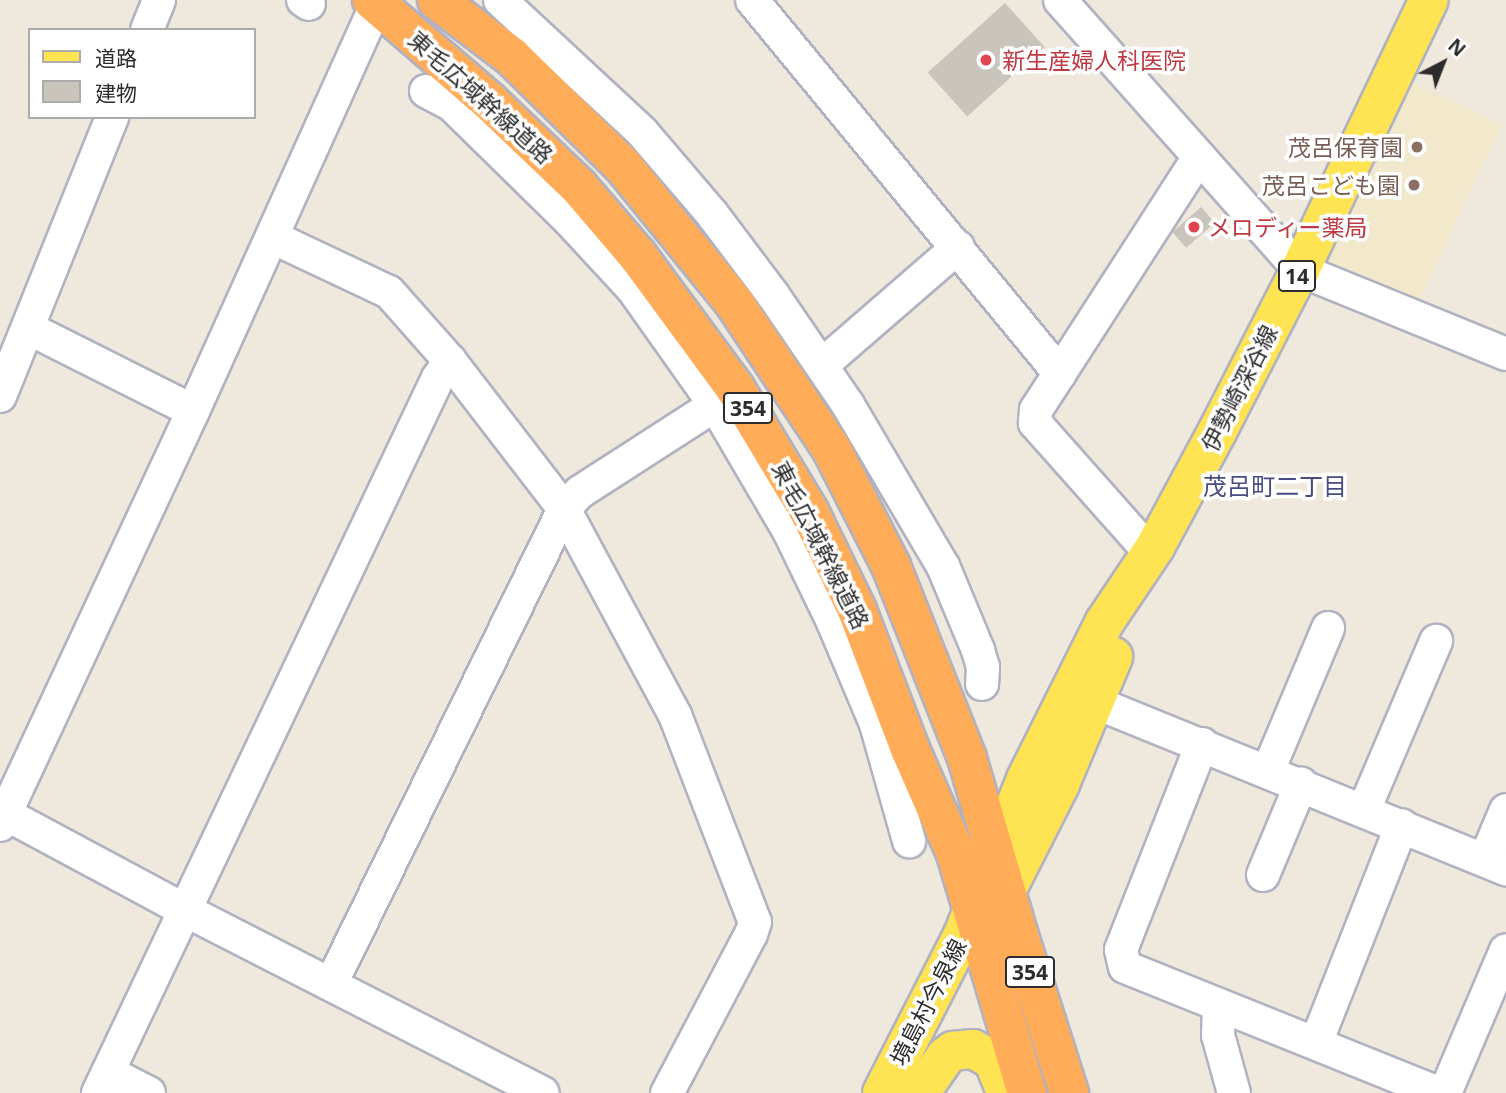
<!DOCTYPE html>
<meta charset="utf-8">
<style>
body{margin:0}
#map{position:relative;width:1506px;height:1093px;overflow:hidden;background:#efe8dd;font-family:"Open Sans","Noto Sans JP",sans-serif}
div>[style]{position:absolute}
.education>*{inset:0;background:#f2e8cb}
.building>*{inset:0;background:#cac5bc;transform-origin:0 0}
.roads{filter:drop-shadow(2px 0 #b1b2c1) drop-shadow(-2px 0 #b1b2c1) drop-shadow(0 2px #b1b2c1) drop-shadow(0 -2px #b1b2c1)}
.minor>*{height:32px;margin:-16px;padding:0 16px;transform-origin:16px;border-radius:16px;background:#fff}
.major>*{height:38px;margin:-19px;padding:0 19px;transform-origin:19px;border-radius:19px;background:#fee352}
.highway>*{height:38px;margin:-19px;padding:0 19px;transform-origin:19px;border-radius:19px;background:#ffac58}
.dots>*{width:19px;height:19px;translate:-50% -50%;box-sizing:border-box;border:4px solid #fff;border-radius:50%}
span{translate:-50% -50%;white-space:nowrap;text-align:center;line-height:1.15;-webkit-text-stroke:7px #fff;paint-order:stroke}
.shield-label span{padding:2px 5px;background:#fff;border:2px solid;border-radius:5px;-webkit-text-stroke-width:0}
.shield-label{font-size:21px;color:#2c2c2c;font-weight:700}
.health-label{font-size:23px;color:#be3a42}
.left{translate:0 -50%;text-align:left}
.street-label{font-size:23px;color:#2c2c2c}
.education-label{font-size:23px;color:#785e54}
.right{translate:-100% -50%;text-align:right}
.neighbourhood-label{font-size:24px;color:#474d82}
.legend{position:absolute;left:28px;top:28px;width:228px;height:91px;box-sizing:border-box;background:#fff;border:2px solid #ababab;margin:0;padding:9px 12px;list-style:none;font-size:21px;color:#2c2c2c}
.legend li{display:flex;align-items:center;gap:14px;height:35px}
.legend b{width:35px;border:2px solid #ababab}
.north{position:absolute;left:1408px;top:28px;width:70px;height:70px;-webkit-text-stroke:5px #fff;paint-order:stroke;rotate:42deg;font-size:19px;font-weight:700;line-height:28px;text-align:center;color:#2c2c2c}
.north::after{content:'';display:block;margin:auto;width:24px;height:32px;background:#2c2c2c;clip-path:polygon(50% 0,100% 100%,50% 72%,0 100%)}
</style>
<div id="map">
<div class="education">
<i style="clip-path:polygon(1403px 78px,1502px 124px,1416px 308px,1337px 276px,1325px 245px)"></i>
</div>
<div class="building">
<i style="left:1005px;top:3px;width:59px;height:104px;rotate:48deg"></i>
<i style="left:1201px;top:207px;width:21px;height:38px;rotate:49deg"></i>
</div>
<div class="roads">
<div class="minor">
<i style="left:303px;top:0;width:7px;rotate:34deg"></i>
<i style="left:500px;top:0;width:194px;rotate:42.9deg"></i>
<i style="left:642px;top:132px;width:108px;rotate:49.5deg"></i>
<i style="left:712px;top:214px;width:101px;rotate:53deg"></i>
<i style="left:773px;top:295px;width:133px;rotate:55.7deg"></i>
<i style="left:848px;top:405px;width:187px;rotate:59.5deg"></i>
<i style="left:943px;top:566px;width:91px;rotate:67.4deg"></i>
<i style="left:978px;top:650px;width:18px;rotate:74deg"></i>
<i style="left:983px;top:667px;width:17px;rotate:93deg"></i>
<i style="left:752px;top:0;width:484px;rotate:50.5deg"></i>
<i style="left:1060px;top:0;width:361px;rotate:48.4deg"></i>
<i style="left:1300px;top:270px;width:222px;rotate:22.2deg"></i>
<i style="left:147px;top:30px;width:32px;rotate:-68deg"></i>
<i style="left:426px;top:91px;width:30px;rotate:28deg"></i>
<i style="left:452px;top:105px;width:164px;rotate:44.5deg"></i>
<i style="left:569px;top:220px;width:94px;rotate:47.2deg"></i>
<i style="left:633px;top:289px;width:142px;rotate:54.7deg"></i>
<i style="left:715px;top:405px;width:148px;rotate:59.6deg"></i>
<i style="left:790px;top:533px;width:99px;rotate:64.2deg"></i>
<i style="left:833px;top:622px;width:111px;rotate:67.1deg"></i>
<i style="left:876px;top:724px;width:122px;rotate:74.2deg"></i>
<i style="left:272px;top:237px;width:129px;rotate:25.2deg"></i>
<i style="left:389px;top:292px;width:92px;rotate:48.5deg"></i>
<i style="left:450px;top:361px;width:187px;rotate:52.4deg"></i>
<i style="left:564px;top:509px;width:234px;rotate:61.7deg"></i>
<i style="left:675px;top:715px;width:222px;rotate:68.9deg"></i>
<i style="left:755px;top:922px;width:13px;rotate:108deg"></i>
<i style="left:751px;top:934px;width:180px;rotate:117.8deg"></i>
<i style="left:30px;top:329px;width:182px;rotate:26.7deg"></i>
<i style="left:822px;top:365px;width:180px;rotate:-40.9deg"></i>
<i style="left:0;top:396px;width:301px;rotate:-68.1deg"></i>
<i style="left:1155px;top:547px;width:17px;rotate:-156deg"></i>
<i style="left:1139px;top:540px;width:157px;rotate:-131.6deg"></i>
<i style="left:1035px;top:423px;width:13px;rotate:-86deg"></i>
<i style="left:1036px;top:410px;width:301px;rotate:-57.2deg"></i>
<i style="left:1094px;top:702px;width:445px;rotate:22.1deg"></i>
<i style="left:1202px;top:744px;width:221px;rotate:111.5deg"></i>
<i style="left:1121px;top:950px;width:17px;rotate:77deg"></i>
<i style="left:1125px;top:967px;width:338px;rotate:21.9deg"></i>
<i style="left:1268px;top:771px;width:155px;rotate:-67.2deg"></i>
<i style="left:1364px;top:810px;width:184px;rotate:-66.9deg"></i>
<i style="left:0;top:811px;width:208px;rotate:28.2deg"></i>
<i style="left:183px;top:909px;width:404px;rotate:27.1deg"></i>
<i style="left:0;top:825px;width:457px;rotate:-65deg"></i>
<i style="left:193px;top:411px;width:451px;rotate:-65.7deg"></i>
<i style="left:1485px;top:860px;width:54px;rotate:-67.2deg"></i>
<i style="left:1263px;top:875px;width:99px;rotate:-67.3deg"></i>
<i style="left:331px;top:984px;width:529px;rotate:-63.87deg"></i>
<i style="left:564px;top:509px;width:23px;rotate:-47deg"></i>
<i style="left:580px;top:492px;width:161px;rotate:-32.8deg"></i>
<i style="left:1219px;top:1006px;width:29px;rotate:92deg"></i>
<i style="left:1218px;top:1035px;width:60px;rotate:74.6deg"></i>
<i style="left:1316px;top:1043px;width:234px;rotate:-68.5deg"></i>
<i style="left:108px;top:1072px;width:46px;rotate:27.1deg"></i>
<i style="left:98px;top:1093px;width:792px;rotate:-64.57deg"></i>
<i style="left:438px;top:378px;width:21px;rotate:-55deg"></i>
<i style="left:1445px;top:1093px;width:155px;rotate:-66.9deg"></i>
</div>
<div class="major">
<i style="left:998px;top:907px;width:138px;rotate:-63.2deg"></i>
<i style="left:1060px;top:784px;width:138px;rotate:-67.3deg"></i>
<i style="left:882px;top:1093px;width:175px;rotate:-62.9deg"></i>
<i style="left:962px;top:937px;width:170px;rotate:-67.9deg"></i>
<i style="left:1026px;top:779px;width:174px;rotate:-63.4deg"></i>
<i style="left:1104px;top:623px;width:92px;rotate:-56.1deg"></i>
<i style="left:1155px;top:547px;width:131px;rotate:-61.7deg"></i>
<i style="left:1217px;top:432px;width:182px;rotate:-62.9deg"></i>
<i style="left:1300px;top:270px;width:299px;rotate:-64.5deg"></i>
<i style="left:920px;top:1093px;width:45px;rotate:-54.9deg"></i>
<i style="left:946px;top:1056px;width:9px;rotate:-36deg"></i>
<i style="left:953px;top:1051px;width:20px;rotate:-6deg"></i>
<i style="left:973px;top:1049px;width:23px;rotate:29deg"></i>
<i style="left:993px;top:1060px;width:35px;rotate:68deg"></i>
</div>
<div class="highway">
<i style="left:372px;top:0;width:153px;rotate:40.8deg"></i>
<i style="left:488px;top:100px;width:126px;rotate:43.7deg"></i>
<i style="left:579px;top:187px;width:91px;rotate:49.5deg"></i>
<i style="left:638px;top:256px;width:164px;rotate:53.7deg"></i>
<i style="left:735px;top:388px;width:144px;rotate:59deg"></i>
<i style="left:809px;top:511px;width:110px;rotate:64.1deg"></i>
<i style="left:857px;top:610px;width:149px;rotate:69.1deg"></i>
<i style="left:910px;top:749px;width:115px;rotate:66.3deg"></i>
<i style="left:956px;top:854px;width:249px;rotate:73.5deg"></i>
<i style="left:437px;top:0;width:94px;rotate:37.2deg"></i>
<i style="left:512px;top:57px;width:156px;rotate:44.5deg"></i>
<i style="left:623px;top:166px;width:178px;rotate:50.9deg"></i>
<i style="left:735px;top:304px;width:175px;rotate:56.4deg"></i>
<i style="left:832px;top:450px;width:130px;rotate:63deg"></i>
<i style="left:891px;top:566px;width:206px;rotate:68.4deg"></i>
<i style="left:967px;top:758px;width:185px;rotate:73.7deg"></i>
<i style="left:1019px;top:936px;width:165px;rotate:72.3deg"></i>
</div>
</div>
<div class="dots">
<i style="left:986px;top:60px;background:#e0444e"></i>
<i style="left:1417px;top:147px;background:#8d6e63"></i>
<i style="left:1414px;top:185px;background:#8d6e63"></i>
<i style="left:1194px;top:227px;background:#e0444e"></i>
</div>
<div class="shield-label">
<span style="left:1297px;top:276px">14</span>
<span style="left:748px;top:408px">354</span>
<span style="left:1030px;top:972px">354</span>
</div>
<div class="health-label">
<span class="left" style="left:1002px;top:60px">新生産婦人科医院</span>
<span class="left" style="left:1208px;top:227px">メロディー薬局</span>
</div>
<div class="street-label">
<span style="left:481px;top:97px;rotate:42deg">東毛広域幹線道路</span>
<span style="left:1239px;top:388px;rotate:-63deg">伊勢崎深谷線</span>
<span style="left:821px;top:545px;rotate:63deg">東毛広域幹線道路</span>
<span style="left:928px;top:1002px;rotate:-63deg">境島村今泉線</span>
</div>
<div class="education-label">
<span class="right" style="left:1403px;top:147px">茂呂保育園</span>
<span class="right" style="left:1400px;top:185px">茂呂こども園</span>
</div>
<div class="neighbourhood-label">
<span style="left:1275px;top:486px">茂呂町二丁目</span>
</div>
<ul class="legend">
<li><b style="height:9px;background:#fee352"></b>道路</li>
<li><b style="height:19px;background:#cac5bc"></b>建物</li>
</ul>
<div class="north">N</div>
</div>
